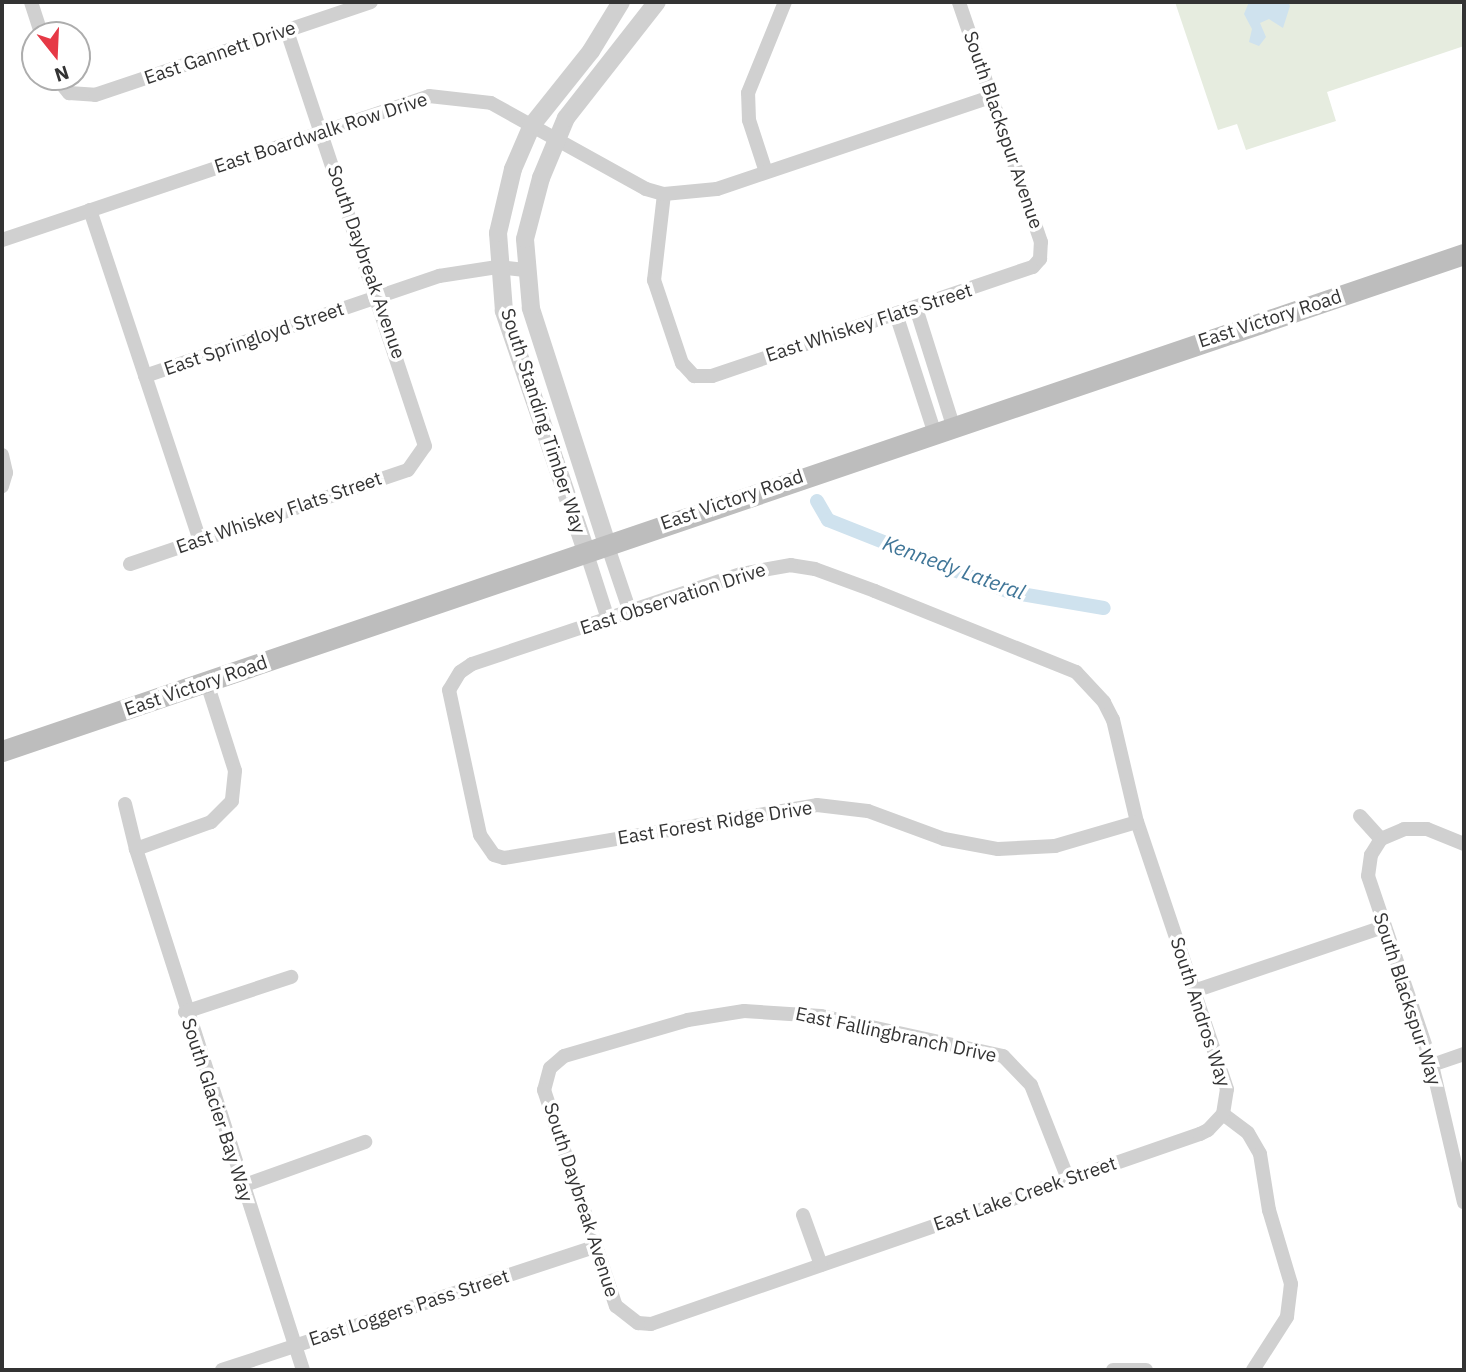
<!DOCTYPE html>
<style>
body{margin:0}
#map{position:relative;width:1466px;height:1372px;overflow:hidden;background:#fff;font-family:"IBM Plex Sans",sans-serif}
div>[style]{position:absolute}
.green>*{inset:0;background:#e6ecdf}
.water>*{inset:0;background:#cfe2ee}
.canal>*{height:14px;margin:-7px;padding:0 7px;transform-origin:7px;border-radius:7px;background:#cfe2ee}
.minor>*{height:14px;margin:-7px;padding:0 7px;transform-origin:7px;border-radius:7px;background:#d0d0d0}
.tertiary>*{height:18px;margin:-9px;padding:0 9px;transform-origin:9px;border-radius:9px;background:#d0d0d0}
.secondary>*{height:21px;margin:-10.5px;padding:0 10.5px;transform-origin:10.5px;border-radius:10.5px;background:#bdbdbd}
span{translate:-50% -50%;white-space:nowrap;text-align:center;line-height:1.15;-webkit-text-stroke:7px #fff;paint-order:stroke}
.street-label{font-size:19px;color:#333}
.water-label{font-size:21px;color:#3f7597;font-style:italic}
.frame{position:absolute;inset:0;border:4px solid #333;pointer-events:none}
.north{position:absolute;left:21px;top:21px;width:70px;height:70px;box-sizing:border-box;background:#fff;border:2px solid #adadad;border-radius:50%;rotate:162deg;font-size:19px;font-weight:700;line-height:28px;text-align:center;color:#333}
.north::after{content:'';display:block;margin:auto;width:24px;height:32px;background:#e63946;clip-path:polygon(50% 0,100% 100%,50% 72%,0 100%)}
</style>
<div id="map">
<div class="green">
<i style="clip-path:polygon(1175px 2px,1461px 2px,1464px 46px,1327px 92px,1336px 121px,1246px 150px,1237px 124px,1218px 130px)"></i>
</div>
<div class="water">
<i style="clip-path:polygon(1249px 2px,1288px 2px,1290px 6px,1283px 28px,1269px 19px,1260px 23px,1266px 37px,1259px 46px,1249px 42px,1252px 29px,1244px 14px)"></i>
</div>
<div class="canal">
<i style="left:817px;top:501px;width:22px;rotate:60deg"></i>
<i style="left:828px;top:520px;width:196px;rotate:21.6deg"></i>
<i style="left:1010px;top:592px;width:95px;rotate:9.7deg"></i>
</div>
<div class="minor">
<i style="left:31px;top:2px;width:35px;rotate:72deg"></i>
<i style="left:56px;top:77px;width:21px;rotate:51deg"></i>
<i style="left:69px;top:93px;width:26px;rotate:4deg"></i>
<i style="left:95px;top:95px;width:291px;rotate:-18.6deg"></i>
<i style="left:766px;top:172px;width:55px;rotate:-108.1deg"></i>
<i style="left:749px;top:120px;width:27px;rotate:-92deg"></i>
<i style="left:748px;top:93px;width:98px;rotate:-67.9deg"></i>
<i style="left:664px;top:194px;width:87px;rotate:96.6deg"></i>
<i style="left:654px;top:280px;width:88px;rotate:71.4deg"></i>
<i style="left:682px;top:363px;width:18px;rotate:47deg"></i>
<i style="left:694px;top:376px;width:18px"></i>
<i style="left:712px;top:376px;width:339px;rotate:-18.8deg"></i>
<i style="left:1033px;top:267px;width:11px;rotate:-49deg"></i>
<i style="left:1040px;top:259px;width:17px;rotate:-87deg"></i>
<i style="left:1041px;top:242px;width:254px;rotate:-108.9deg"></i>
<i style="left:90px;top:210px;width:348px;rotate:71.6deg"></i>
<i style="left:2px;top:240px;width:451px;rotate:-18.6deg"></i>
<i style="left:429px;top:96px;width:62px;rotate:6.4deg"></i>
<i style="left:491px;top:103px;width:177px;rotate:29deg"></i>
<i style="left:646px;top:189px;width:19px;rotate:16deg"></i>
<i style="left:664px;top:194px;width:53px;rotate:-5.4deg"></i>
<i style="left:717px;top:189px;width:289px;rotate:-18.6deg"></i>
<i style="left:916px;top:308px;width:123px;rotate:72.5deg"></i>
<i style="left:896px;top:314px;width:123px;rotate:72deg"></i>
<i style="left:145px;top:376px;width:311px;rotate:-18.8deg"></i>
<i style="left:439px;top:276px;width:59px;rotate:-8.8deg"></i>
<i style="left:497px;top:267px;width:28px;rotate:6deg"></i>
<i style="left:2px;top:455px;width:18px;rotate:77deg"></i>
<i style="left:6px;top:473px;width:14px;rotate:107deg"></i>
<i style="left:607px;top:544px;width:72px;rotate:71.3deg"></i>
<i style="left:586px;top:551px;width:71px;rotate:72.1deg"></i>
<i style="left:130px;top:564px;width:293px;rotate:-18.7deg"></i>
<i style="left:408px;top:470px;width:29px;rotate:-55deg"></i>
<i style="left:425px;top:446px;width:438px;rotate:-108.4deg"></i>
<i style="left:207px;top:683px;width:92px;rotate:72.3deg"></i>
<i style="left:235px;top:771px;width:30px;rotate:96deg"></i>
<i style="left:232px;top:801px;width:30px;rotate:135deg"></i>
<i style="left:211px;top:822px;width:80px;rotate:160.2deg"></i>
<i style="left:136px;top:849px;width:547px;rotate:72.23deg"></i>
<i style="left:125px;top:804px;width:46px;rotate:76.3deg"></i>
<i style="left:1360px;top:816px;width:31px;rotate:48deg"></i>
<i style="left:1381px;top:839px;width:19px;rotate:122deg"></i>
<i style="left:1371px;top:855px;width:21px;rotate:98deg"></i>
<i style="left:1368px;top:876px;width:200px;rotate:71.3deg"></i>
<i style="left:1432px;top:1065px;width:141px;rotate:76.9deg"></i>
<i style="left:1381px;top:839px;width:25px;rotate:-23deg"></i>
<i style="left:1404px;top:829px;width:23px"></i>
<i style="left:1427px;top:829px;width:40px;rotate:22deg"></i>
<i style="left:1194px;top:991px;width:200px;rotate:-18.7deg"></i>
<i style="left:185px;top:1012px;width:112px;rotate:-18.3deg"></i>
<i style="left:1432px;top:1065px;width:34px;rotate:-19deg"></i>
<i style="left:1223px;top:1114px;width:31px;rotate:37deg"></i>
<i style="left:1248px;top:1133px;width:24px;rotate:60deg"></i>
<i style="left:1260px;top:1154px;width:57px;rotate:80.9deg"></i>
<i style="left:1269px;top:1210px;width:77px;rotate:73.4deg"></i>
<i style="left:1291px;top:1284px;width:33px;rotate:97deg"></i>
<i style="left:1287px;top:1317px;width:63px;rotate:122.7deg"></i>
<i style="left:1068px;top:1179px;width:101px;rotate:-111.5deg"></i>
<i style="left:1031px;top:1085px;width:40px;rotate:-134deg"></i>
<i style="left:1003px;top:1056px;width:186px;rotate:-167.6deg"></i>
<i style="left:821px;top:1016px;width:77px;rotate:-176.3deg"></i>
<i style="left:744px;top:1011px;width:57px;rotate:170.9deg"></i>
<i style="left:688px;top:1020px;width:129px;rotate:163.8deg"></i>
<i style="left:564px;top:1056px;width:18px;rotate:139deg"></i>
<i style="left:550px;top:1068px;width:23px;rotate:105deg"></i>
<i style="left:544px;top:1090px;width:228px;rotate:71.6deg"></i>
<i style="left:616px;top:1306px;width:28px;rotate:38deg"></i>
<i style="left:638px;top:1323px;width:13px;rotate:4deg"></i>
<i style="left:651px;top:1324px;width:581px;rotate:-19.09deg"></i>
<i style="left:1200px;top:1134px;width:9px;rotate:-27deg"></i>
<i style="left:1208px;top:1130px;width:22px;rotate:-47deg"></i>
<i style="left:1223px;top:1114px;width:25px;rotate:-81deg"></i>
<i style="left:1227px;top:1089px;width:282px;rotate:-108.6deg"></i>
<i style="left:1137px;top:822px;width:105px;rotate:-103.2deg"></i>
<i style="left:1113px;top:720px;width:20px;rotate:-117deg"></i>
<i style="left:1104px;top:702px;width:41px;rotate:-133deg"></i>
<i style="left:1076px;top:672px;width:217px;rotate:-158.1deg"></i>
<i style="left:875px;top:591px;width:64px;rotate:-159.9deg"></i>
<i style="left:815px;top:569px;width:24px;rotate:-171deg"></i>
<i style="left:791px;top:565px;width:51px;rotate:169.8deg"></i>
<i style="left:741px;top:574px;width:284px;rotate:161.5deg"></i>
<i style="left:472px;top:664px;width:14px;rotate:146deg"></i>
<i style="left:460px;top:672px;width:21px;rotate:121deg"></i>
<i style="left:449px;top:690px;width:148px;rotate:77.9deg"></i>
<i style="left:480px;top:835px;width:24px;rotate:55deg"></i>
<i style="left:494px;top:855px;width:10px;rotate:17deg"></i>
<i style="left:504px;top:858px;width:317px;rotate:-9.6deg"></i>
<i style="left:817px;top:805px;width:51px;rotate:6.7deg"></i>
<i style="left:868px;top:811px;width:81px;rotate:20.2deg"></i>
<i style="left:944px;top:839px;width:55px;rotate:10.5deg"></i>
<i style="left:998px;top:849px;width:57px;rotate:-3deg"></i>
<i style="left:1055px;top:846px;width:85px;rotate:-16.3deg"></i>
<i style="left:242px;top:1186px;width:131px;rotate:-19.7deg"></i>
<i style="left:803px;top:1215px;width:53px;rotate:70.2deg"></i>
<i style="left:222px;top:1370px;width:394px;rotate:-18.3deg"></i>
<i style="left:1113px;top:1370px;width:33px"></i>
</div>
<div class="tertiary">
<i style="left:607px;top:544px;width:248px;rotate:-107.9deg"></i>
<i style="left:531px;top:308px;width:69px;rotate:-95deg"></i>
<i style="left:525px;top:239px;width:63px;rotate:-75.3deg"></i>
<i style="left:541px;top:178px;width:65px;rotate:-67.4deg"></i>
<i style="left:566px;top:118px;width:147px;rotate:-51.9deg"></i>
<i style="left:586px;top:551px;width:254px;rotate:-108.9deg"></i>
<i style="left:504px;top:311px;width:78px;rotate:-94.4deg"></i>
<i style="left:498px;top:233px;width:66px;rotate:-76.8deg"></i>
<i style="left:513px;top:169px;width:48px;rotate:-66.6deg"></i>
<i style="left:532px;top:125px;width:95px;rotate:-51.4deg"></i>
<i style="left:591px;top:51px;width:57px;rotate:-58.5deg"></i>
</div>
<div class="secondary">
<i style="left:2px;top:751px;width:1544px;rotate:-18.78deg"></i>
</div>
<div class="street-label">
<span style="left:220px;top:53px;rotate:-19deg">East Gannett Drive</span>
<span style="left:1003px;top:130px;rotate:71deg">South Blackspur Avenue</span>
<span style="left:321px;top:133px;rotate:-18deg">East Boardwalk Row Drive</span>
<span style="left:366px;top:262px;rotate:71deg">South Daybreak Avenue</span>
<span style="left:1270px;top:319px;rotate:-18deg">East Victory Road</span>
<span style="left:869px;top:323px;rotate:-18deg">East Whiskey Flats Street</span>
<span style="left:254px;top:339px;rotate:-19deg">East Springloyd Street</span>
<span style="left:543px;top:421px;rotate:72deg">South Standing Timber Way</span>
<span style="left:732px;top:500px;rotate:-19deg">East Victory Road</span>
<span style="left:279px;top:513px;rotate:-19deg">East Whiskey Flats Street</span>
<span style="left:673px;top:599px;rotate:-18deg">East Observation Drive</span>
<span style="left:196px;top:686px;rotate:-19deg">East Victory Road</span>
<span style="left:715px;top:823px;rotate:-9deg">East Forest Ridge Drive</span>
<span style="left:1407px;top:999px;rotate:72deg">South Blackspur Way</span>
<span style="left:1200px;top:1012px;rotate:72deg">South Andros Way</span>
<span style="left:896px;top:1035px;rotate:12deg">East Fallingbranch Drive</span>
<span style="left:217px;top:1110px;rotate:72deg">South Glacier Bay Way</span>
<span style="left:1025px;top:1194px;rotate:-19deg">East Lake Creek Street</span>
<span style="left:581px;top:1200px;rotate:72deg">South Daybreak Avenue</span>
<span style="left:409px;top:1308px;rotate:-18deg">East Loggers Pass Street</span>
</div>
<div class="water-label">
<span style="left:954px;top:567px;rotate:20deg">Kennedy Lateral</span>
</div>
<div class="frame"></div>
<div class="north">N</div>
</div>
